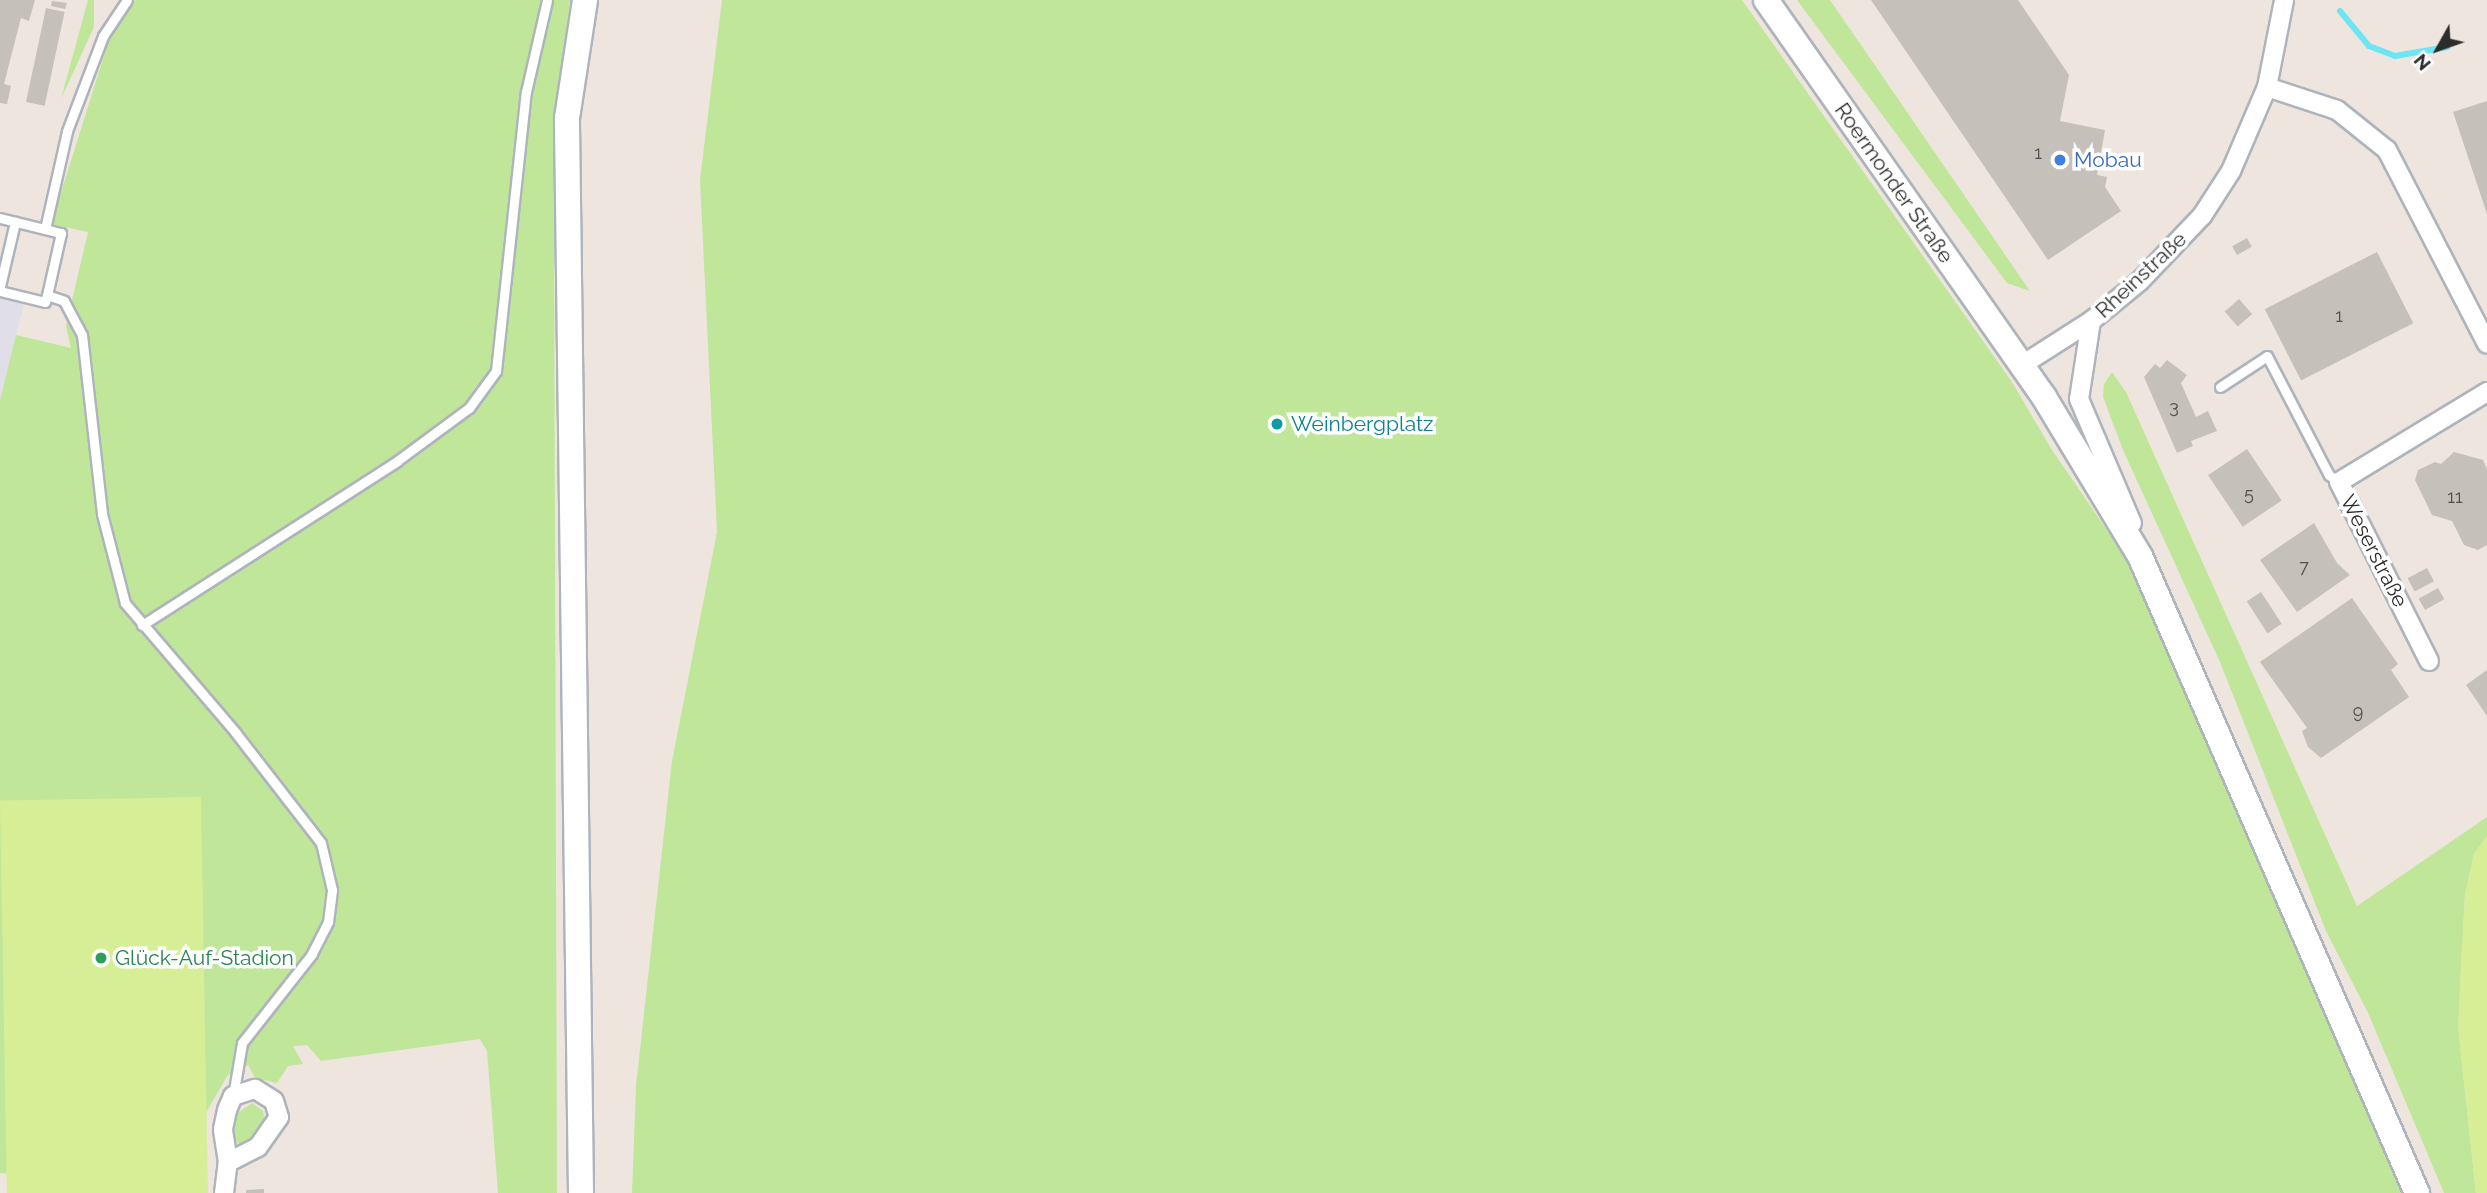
<!DOCTYPE html>
<meta charset="utf-8">
<style>
body{margin:0}
#map{position:relative;width:2487px;height:1193px;overflow:hidden;background:#eee5de;font-family:Raleway,sans-serif}
div>[style]{position:absolute}
.industrial>*{inset:0;background:#e0dfe7}
.green>*{inset:0;background:#c0e699}
.pitch>*{inset:0;background:#d6ee95;transform-origin:0 0}
.stream>*{height:6px;margin:-3px;padding:0 3px;transform-origin:3px;border-radius:3px;background:#6ee5f3}
.building>*{inset:0;background:#c6c0ba;transform-origin:0 0}
.roads{filter:drop-shadow(2px 0 #aeb4bc) drop-shadow(-2px 0 #aeb4bc) drop-shadow(0 2px #aeb4bc) drop-shadow(0 -2px #aeb4bc)}
.lane>*{height:9px;margin:-4.5px;padding:0 4.5px;transform-origin:4.5px;border-radius:4.5px;background:#fff}
.street>*{height:18px;margin:-9px;padding:0 9px;transform-origin:9px;border-radius:9px;background:#fff}
.secondary>*{height:24px;margin:-12px;padding:0 12px;transform-origin:12px;border-radius:12px;background:#fff}
.dots>*{width:19px;height:19px;translate:-50% -50%;box-sizing:border-box;border:4px solid #fff;border-radius:50%}
span{translate:-50% -50%;white-space:nowrap;text-align:center;line-height:1.15;-webkit-text-stroke:7px #fff;paint-order:stroke}
.number-label{font-size:18px;color:#525150}
.number-label span{-webkit-text-stroke-width:0}
.shop-label{font-size:21px;color:#366cbe}
.left{translate:0 -50%;text-align:left}
.street-label{font-size:21px;color:#2c2c2c}
.culture-label{font-size:21px;color:#0d838f}
.leisure-label{font-size:21px;color:#27864d}
.north{position:absolute;left:2403px;top:14px;width:70px;height:70px;-webkit-text-stroke:5px #fff;paint-order:stroke;rotate:230deg;font-size:19px;font-weight:700;line-height:28px;text-align:center;color:#2c2c2c}
.north::after{content:'';display:block;margin:auto;width:24px;height:32px;background:#2c2c2c;clip-path:polygon(50% 0,100% 100%,50% 72%,0 100%)}
</style>
<div id="map">
<div class="industrial">
<i style="clip-path:polygon(0 298px,24px 304px,0 400px)"></i>
</div>
<div class="green">
<i style="clip-path:polygon(88px 0,94px 0,94px 27px,61px 99px)"></i>
<i style="clip-path:polygon(135px 0,570px 0,559px 88px,554px 220px,557px 1193px,498px 1193px,487px 1051px,480px 1039px,321px 1061px,307px 1045px,293px 1046px,303px 1064px,288px 1066px,277px 1083px,255px 1078px,248px 1065px,228px 1075px,204px 1116px,206px 1193px,0 1173px,0 400px,16px 335px,71px 348px,66px 326px,88px 232px,51px 224px,109px 40px)"></i>
<i style="clip-path:polygon(722px 0,1742px 0,2012px 382px,2052px 450px,2139px 577px,2401px 1193px,632px 1193px,636px 1086px,672px 761px,717px 532px,700px 180px)"></i>
<i style="clip-path:polygon(1797px 0,1830px 0,2030px 291px,2007px 283px)"></i>
<i style="clip-path:polygon(2112px 372px,2126px 392px,2357px 906px,2487px 817px,2487px 836px,2474px 854px,2465px 895px,2458px 1027px,2476px 1193px,2444px 1193px,2369px 1015px,2326px 931px,2220px 662px,2123px 450px,2103px 397px,2104px 384px)"></i>
<i style="clip-path:polygon(252px 1103px,263px 1111px,265px 1124px,256px 1137px,239px 1144px,234px 1138px,236px 1114px)"></i>
</div>
<div class="pitch">
<i style="left:201px;top:797px;width:396px;height:201px;rotate:89deg"></i>
<i style="clip-path:polygon(2487px 836px,2487px 1193px,2476px 1193px,2458px 1027px,2465px 895px,2474px 854px)"></i>
</div>
<div class="stream">
<i style="left:2340px;top:11px;width:45px;rotate:50.4deg"></i>
<i style="left:2369px;top:46px;width:28px;rotate:21deg"></i>
<i style="left:2395px;top:56px;width:53px;rotate:-9.8deg"></i>
</div>
<div class="building">
<i style="clip-path:polygon(0 0,35px 0,29px 21px,21px 18px,4px 84px,11px 86px,7px 104px,0 103px)"></i>
<i style="clip-path:polygon(1871px 0,2018px 0,2069px 75px,2060px 121px,2105px 130px,2097px 175px,2107px 177px,2105px 187px,2121px 211px,2048px 260px)"></i>
<i style="clip-path:polygon(52px 1px,67px 3px,65px 9px,51px 6px)"></i>
<i style="left:46px;top:8px;width:19px;height:96px;rotate:12deg"></i>
<i style="clip-path:polygon(2487px 101px,2487px 214px,2453px 112px)"></i>
<i style="left:2247px;top:238px;width:10px;height:17px;rotate:61deg"></i>
<i style="left:2377px;top:252px;width:80px;height:126px;rotate:63deg"></i>
<i style="left:2239px;top:299px;width:20px;height:19px;rotate:49deg"></i>
<i style="clip-path:polygon(2167px 360px,2187px 375px,2181px 383px,2196px 417px,2208px 411px,2217px 431px,2191px 441px,2193px 446px,2177px 453px,2144px 377px,2155px 364px,2160px 368px)"></i>
<i style="left:2247px;top:449px;width:62px;height:47px;rotate:56deg"></i>
<i style="clip-path:polygon(2454px 452px,2483px 460px,2487px 469px,2487px 545px,2478px 550px,2464px 545px,2452px 521px,2432px 515px,2415px 480px,2418px 470px,2435px 462px,2441px 464px)"></i>
<i style="clip-path:polygon(2314px 523px,2337px 563px,2350px 575px,2297px 612px,2260px 560px)"></i>
<i style="left:2427px;top:568px;width:15px;height:22px;rotate:62deg"></i>
<i style="left:2438px;top:588px;width:13px;height:22px;rotate:61deg"></i>
<i style="left:2261px;top:592px;width:38px;height:17px;rotate:57deg"></i>
<i style="clip-path:polygon(2352px 598px,2398px 664px,2391px 670px,2409px 697px,2321px 758px,2308px 747px,2302px 731px,2307px 728px,2260px 662px)"></i>
<i style="clip-path:polygon(2487px 670px,2487px 716px,2466px 685px)"></i>
<i style="clip-path:polygon(264px 1189px,264px 1193px,246px 1193px,246px 1190px)"></i>
</div>
<div class="roads">
<div class="lane">
<i style="left:0;top:218px;width:63px;rotate:13.8deg"></i>
<i style="left:61px;top:233px;width:64px;rotate:102.7deg"></i>
<i style="left:47px;top:295px;width:18px;rotate:19deg"></i>
<i style="left:64px;top:301px;width:38px;rotate:62deg"></i>
<i style="left:82px;top:335px;width:180px;rotate:83.6deg"></i>
<i style="left:102px;top:514px;width:92px;rotate:75.5deg"></i>
<i style="left:125px;top:603px;width:170px;rotate:49.5deg"></i>
<i style="left:235px;top:732px;width:140px;rotate:52.2deg"></i>
<i style="left:321px;top:843px;width:48px;rotate:76.8deg"></i>
<i style="left:332px;top:890px;width:32px;rotate:97deg"></i>
<i style="left:328px;top:922px;width:36px;rotate:117deg"></i>
<i style="left:312px;top:954px;width:113px;rotate:128.2deg"></i>
<i style="left:242px;top:1043px;width:54px;rotate:99.6deg"></i>
<i style="left:45px;top:229px;width:100px;rotate:-77.3deg"></i>
<i style="left:67px;top:131px;width:102px;rotate:-69.2deg"></i>
<i style="left:103px;top:36px;width:43px;rotate:-56.3deg"></i>
<i style="left:0;top:286px;width:66px;rotate:-76.8deg"></i>
<i style="left:0;top:291px;width:46px;rotate:13.7deg"></i>
<i style="left:45px;top:302px;width:7px;rotate:-74deg"></i>
<i style="left:2220px;top:387px;width:56px;rotate:-33.4deg"></i>
<i style="left:2267px;top:356px;width:134px;rotate:62.5deg"></i>
<i style="left:2329px;top:475px;width:12px;rotate:35deg"></i>
<i style="left:142px;top:625px;width:303px;rotate:-32.7deg"></i>
<i style="left:397px;top:461px;width:89px;rotate:-36.4deg"></i>
<i style="left:469px;top:408px;width:46px;rotate:-53.9deg"></i>
<i style="left:496px;top:371px;width:281px;rotate:-83.9deg"></i>
<i style="left:526px;top:92px;width:94px;rotate:-77.1deg"></i>
</div>
<div class="street">
<i style="left:2267px;top:87px;width:74px;rotate:18.2deg"></i>
<i style="left:2337px;top:110px;width:64px;rotate:38.7deg"></i>
<i style="left:2387px;top:150px;width:218px;rotate:62.7deg"></i>
<i style="left:2091px;top:321px;width:79px;rotate:98.7deg"></i>
<i style="left:2079px;top:399px;width:135px;rotate:66.9deg"></i>
<i style="left:2022px;top:365px;width:82px;rotate:-32.5deg"></i>
<i style="left:2091px;top:321px;width:63px;rotate:-39.2deg"></i>
<i style="left:2140px;top:281px;width:90px;rotate:-46.4deg"></i>
<i style="left:2202px;top:216px;width:54px;rotate:-57.2deg"></i>
<i style="left:2231px;top:171px;width:91px;rotate:-66.8deg"></i>
<i style="left:2267px;top:87px;width:89px;rotate:-78.9deg"></i>
<i style="left:2429px;top:661px;width:200px;rotate:-116.7deg"></i>
<i style="left:2339px;top:482px;width:173px;rotate:-31.3deg"></i>
<i style="left:224px;top:1193px;width:31px;rotate:-83deg"></i>
<i style="left:228px;top:1162px;width:33px;rotate:-99deg"></i>
<i style="left:223px;top:1129px;width:19px;rotate:-78deg"></i>
<i style="left:227px;top:1110px;width:15px;rotate:-67deg"></i>
<i style="left:233px;top:1096px;width:23px;rotate:-18deg"></i>
<i style="left:255px;top:1089px;width:22px;rotate:32deg"></i>
<i style="left:274px;top:1101px;width:17px;rotate:73deg"></i>
<i style="left:279px;top:1117px;width:37px;rotate:125deg"></i>
<i style="left:258px;top:1147px;width:34px;rotate:153deg"></i>
</div>
<div class="secondary">
<i style="left:1766px;top:0;width:485px;rotate:55deg"></i>
<i style="left:2044px;top:397px;width:186px;rotate:58.9deg"></i>
<i style="left:2140px;top:556px;width:695px;rotate:66.5deg"></i>
<i style="left:581px;top:1193px;width:1075px;rotate:-90.75deg"></i>
<i style="left:567px;top:118px;width:119px;rotate:-81.3deg"></i>
</div>
</div>
<div class="dots">
<i style="left:2060px;top:160px;background:#3f7fe0"></i>
<i style="left:1277px;top:424px;background:#0f9aa8"></i>
<i style="left:101px;top:958px;background:#2e9e5b"></i>
</div>
<div class="number-label">
<span style="left:2038px;top:153px">1</span>
<span style="left:2339px;top:316px">1</span>
<span style="left:2174px;top:407px">3</span>
<span style="left:2249px;top:494px">5</span>
<span style="left:2455px;top:497px">11</span>
<span style="left:2304px;top:567px">7</span>
<span style="left:2358px;top:712px">9</span>
</div>
<div class="shop-label">
<span class="left" style="left:2074px;top:160px">Mobau</span>
</div>
<div class="street-label">
<span style="left:1894px;top:183px;rotate:55deg">Roermonder Straße</span>
<span style="left:2141px;top:275px;rotate:-43deg">Rheinstraße</span>
<span style="left:2374px;top:551px;rotate:63deg">Weserstraße</span>
</div>
<div class="culture-label">
<span class="left" style="left:1291px;top:424px">Weinbergplatz</span>
</div>
<div class="leisure-label">
<span class="left" style="left:115px;top:958px">Glück-Auf-Stadion</span>
</div>
<div class="north">N</div>
</div>
